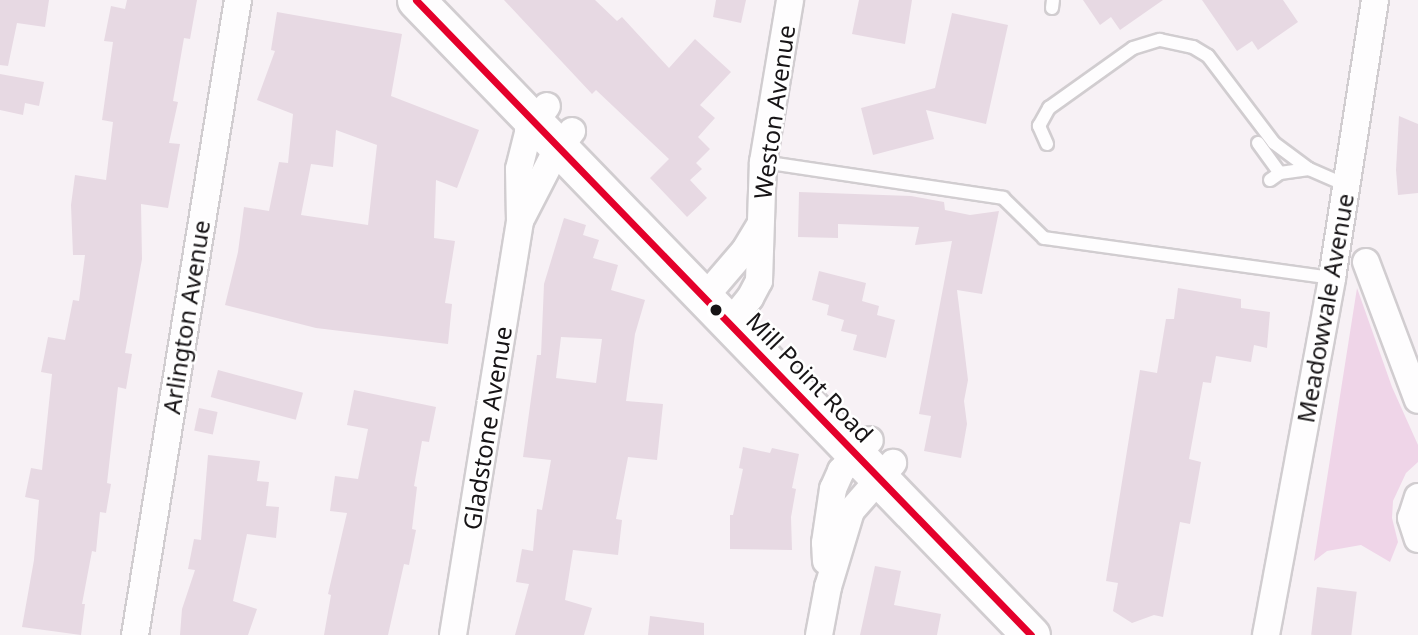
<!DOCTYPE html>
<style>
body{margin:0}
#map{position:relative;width:1418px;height:635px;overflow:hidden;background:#f7f1f5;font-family:"Noto Sans",sans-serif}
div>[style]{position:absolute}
.green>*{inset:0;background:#efd5e8}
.building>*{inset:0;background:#e7d9e3;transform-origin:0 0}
.roads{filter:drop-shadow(2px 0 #d1cdd0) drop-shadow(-2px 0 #d1cdd0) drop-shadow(0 2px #d1cdd0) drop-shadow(0 -2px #d1cdd0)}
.service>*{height:12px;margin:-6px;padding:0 6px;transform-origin:6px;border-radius:6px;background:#fefdfe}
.minor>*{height:26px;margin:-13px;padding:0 13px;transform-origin:13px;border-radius:13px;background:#fefdfe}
.secondary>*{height:37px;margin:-18.5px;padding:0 18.5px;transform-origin:18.5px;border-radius:18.5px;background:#fefdfe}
.bus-1>*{height:7px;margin:-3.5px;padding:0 3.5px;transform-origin:3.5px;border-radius:3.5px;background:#e4002b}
.dots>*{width:19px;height:19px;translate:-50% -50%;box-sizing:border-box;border:4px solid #fff;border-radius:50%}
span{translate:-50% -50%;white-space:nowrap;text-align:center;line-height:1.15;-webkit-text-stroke:5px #fff;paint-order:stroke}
.street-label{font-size:24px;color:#171416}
</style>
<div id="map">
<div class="green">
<i style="clip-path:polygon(1357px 288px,1392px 387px,1418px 445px,1418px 462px,1406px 473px,1393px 501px,1392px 518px,1398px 542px,1390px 562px,1361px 545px,1327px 551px,1314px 561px)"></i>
</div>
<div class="building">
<i style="clip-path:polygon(0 0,49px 0,45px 27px,17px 23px,8px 66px,0 65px)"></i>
<i style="clip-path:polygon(127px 0,197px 0,190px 39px,184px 38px,173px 101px,178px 102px,169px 143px,180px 144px,168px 208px,141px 204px,142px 259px,125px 353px,132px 354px,126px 389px,118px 387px,107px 483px,111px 484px,106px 513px,100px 512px,96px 552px,92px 551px,82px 604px,85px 604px,81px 635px,22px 627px,34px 560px,39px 500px,25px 497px,31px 468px,42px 470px,52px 374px,41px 372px,48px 337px,65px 340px,73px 300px,79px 301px,85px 255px,73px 255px,71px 205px,75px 175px,106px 180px,113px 122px,102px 120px,113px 42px,104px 41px,111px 6px,125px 9px)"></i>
<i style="clip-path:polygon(504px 0,595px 0,617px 21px,622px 17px,669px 68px,695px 39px,731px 72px,700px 105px,715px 118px,698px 137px,710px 149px,696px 163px,702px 169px,690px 180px,707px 198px,687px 217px,650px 178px,669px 159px,596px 90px,592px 94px)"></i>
<i style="clip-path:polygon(716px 0,746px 0,741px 23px,713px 17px)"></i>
<i style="clip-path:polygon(859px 0,912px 0,905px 44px,852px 34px)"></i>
<i style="clip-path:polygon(1083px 0,1163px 0,1120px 30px,1111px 17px,1100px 25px)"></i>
<i style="clip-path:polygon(1202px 0,1283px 0,1298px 22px,1258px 50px,1252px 41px,1237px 51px)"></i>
<i style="clip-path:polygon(evenodd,277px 12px,402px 34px,391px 96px,479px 130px,457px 188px,436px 180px,434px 238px,455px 241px,445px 303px,452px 304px,448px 344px,316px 328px,225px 305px,238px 252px,244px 207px,269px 211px,279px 162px,288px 163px,293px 114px,257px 100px,275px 51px,271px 50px,277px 12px,336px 130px,377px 145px,368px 225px,301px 215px,311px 164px,333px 167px,336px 130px)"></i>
<i style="clip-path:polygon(952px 13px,1008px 25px,986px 124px,926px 110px,934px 139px,873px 155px,861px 108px,935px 88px)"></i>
<i style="clip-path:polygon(0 74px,44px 82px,39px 106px,25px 103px,23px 115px,0 110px)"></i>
<i style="clip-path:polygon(1399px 116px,1418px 124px,1418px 193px,1398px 195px,1396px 170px)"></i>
<i style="clip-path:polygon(799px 192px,911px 196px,944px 202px,945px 210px,970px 215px,999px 211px,982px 294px,957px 290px,968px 380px,964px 401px,967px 424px,961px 458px,924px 451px,931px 416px,919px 414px,952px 241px,915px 245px,919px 227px,838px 224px,838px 238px,798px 237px)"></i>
<i style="clip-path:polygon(evenodd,564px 218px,586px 225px,583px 235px,599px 240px,593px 258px,618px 265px,611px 290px,645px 300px,635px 334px,626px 401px,663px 404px,657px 460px,628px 457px,616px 519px,622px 520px,618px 555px,573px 550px,565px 600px,592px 608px,584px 635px,515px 635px,529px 584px,516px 582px,522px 549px,533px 551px,537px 509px,542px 510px,551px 460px,523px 457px,537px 355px,541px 355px,544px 284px,564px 218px,561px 337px,602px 339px,596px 383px,556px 378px,561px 337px)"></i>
<i style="clip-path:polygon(819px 271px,866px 283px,862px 301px,879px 306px,877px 315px,895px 320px,886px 358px,853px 350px,857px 335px,841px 331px,844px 320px,827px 315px,829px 305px,812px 300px)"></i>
<i style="clip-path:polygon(1178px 288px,1241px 299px,1241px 308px,1270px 312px,1267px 348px,1254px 345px,1251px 362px,1216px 356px,1211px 383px,1203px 382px,1189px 459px,1201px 462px,1190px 524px,1180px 522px,1163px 617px,1154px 615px,1132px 623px,1113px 611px,1118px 583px,1106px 581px,1140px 370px,1157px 373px,1166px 319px,1174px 319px)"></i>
<i style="left:218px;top:370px;width:88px;height:28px;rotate:15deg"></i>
<i style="clip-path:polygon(354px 390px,436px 407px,429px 442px,422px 441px,414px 486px,417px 487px,412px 529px,416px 530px,409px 565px,404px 564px,388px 635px,324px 635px,331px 595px,328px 594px,347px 513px,330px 511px,335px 476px,358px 479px,368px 429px,347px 425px)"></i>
<i style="left:199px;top:408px;width:19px;height:23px;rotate:12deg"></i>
<i style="clip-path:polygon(743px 447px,770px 453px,772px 448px,799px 454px,792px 488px,796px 489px,791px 517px,792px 550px,730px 549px,730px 515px,733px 515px,743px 469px,739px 468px)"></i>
<i style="clip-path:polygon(208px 455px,260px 461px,257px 481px,269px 482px,266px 506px,279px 507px,276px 538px,247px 534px,233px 601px,257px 609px,248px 635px,180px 635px,182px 609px,195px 570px,188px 569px,194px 539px,201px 540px)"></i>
<i style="clip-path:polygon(875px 566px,901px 571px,894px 605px,941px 614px,937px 635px,860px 635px)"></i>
<i style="left:1317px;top:587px;width:40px;height:48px;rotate:7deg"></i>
<i style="clip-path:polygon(650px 616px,704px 623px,704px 635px,648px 635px)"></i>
</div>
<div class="roads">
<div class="service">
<i style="left:1052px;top:8px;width:8px;rotate:-83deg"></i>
<i style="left:1258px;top:143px;width:37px;rotate:54deg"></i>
<i style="left:1047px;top:144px;width:20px;rotate:-114deg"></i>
<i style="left:1039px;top:126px;width:21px;rotate:-61deg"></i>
<i style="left:1049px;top:108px;width:103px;rotate:-35.5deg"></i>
<i style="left:1133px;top:48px;width:28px;rotate:-17deg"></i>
<i style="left:1160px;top:40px;width:34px;rotate:12deg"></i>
<i style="left:1193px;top:47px;width:17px;rotate:31deg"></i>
<i style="left:1208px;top:56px;width:109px;rotate:52.8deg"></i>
<i style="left:1274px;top:143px;width:44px;rotate:36.6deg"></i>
<i style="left:763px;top:162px;width:243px;rotate:8.5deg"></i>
<i style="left:1003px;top:198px;width:57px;rotate:44.3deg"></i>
<i style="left:1044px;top:238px;width:291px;rotate:7.9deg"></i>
<i style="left:1270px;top:180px;width:12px;rotate:-35deg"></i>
<i style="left:1280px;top:173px;width:29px;rotate:-8deg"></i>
<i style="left:1309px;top:169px;width:40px;rotate:23.4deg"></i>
</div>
<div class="minor">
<i style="left:522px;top:217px;width:70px;rotate:-62.7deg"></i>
<i style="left:554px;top:155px;width:30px;rotate:-53deg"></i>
<i style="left:1366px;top:262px;width:147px;rotate:69.4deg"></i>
<i style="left:703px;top:299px;width:65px;rotate:-49.4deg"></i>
<i style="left:745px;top:250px;width:29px;rotate:-59deg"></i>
<i style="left:728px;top:325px;width:35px;rotate:-51deg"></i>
<i style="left:750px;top:298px;width:19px;rotate:-62deg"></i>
<i style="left:759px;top:281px;width:119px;rotate:-88.1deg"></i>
<i style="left:763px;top:162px;width:164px;rotate:-80.5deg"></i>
<i style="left:1418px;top:497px;width:22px;rotate:108deg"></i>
<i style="left:1411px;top:518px;width:22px;rotate:72deg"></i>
<i style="left:826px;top:561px;width:18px;rotate:-93deg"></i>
<i style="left:825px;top:543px;width:55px;rotate:-81.6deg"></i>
<i style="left:833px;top:489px;width:20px;rotate:-66deg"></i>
<i style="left:841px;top:471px;width:42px;rotate:-46.9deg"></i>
<i style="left:135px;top:635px;width:643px;rotate:-80.79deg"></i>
<i style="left:453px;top:635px;width:419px;rotate:-80.8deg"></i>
<i style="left:520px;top:221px;width:52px;rotate:-91.1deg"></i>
<i style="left:519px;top:169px;width:38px;rotate:-76deg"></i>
<i style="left:528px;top:132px;width:32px;rotate:-54deg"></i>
<i style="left:819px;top:635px;width:49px;rotate:-79.4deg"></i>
<i style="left:828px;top:587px;width:79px;rotate:-73.2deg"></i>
<i style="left:851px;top:511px;width:64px;rotate:-48.8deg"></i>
<i style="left:1266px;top:635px;width:363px;rotate:-79.5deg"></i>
<i style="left:1332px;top:278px;width:281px;rotate:-81.2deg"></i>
</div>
<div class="secondary">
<i style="left:416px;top:0;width:884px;rotate:45.92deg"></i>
</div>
</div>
<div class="bus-1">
<i style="left:416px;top:0;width:884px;rotate:45.92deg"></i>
</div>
<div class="dots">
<i style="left:716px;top:310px;background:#171416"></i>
</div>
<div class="street-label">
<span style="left:774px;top:112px;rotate:-82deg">Weston Avenue</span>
<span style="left:1325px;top:308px;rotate:-80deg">Meadowvale Avenue</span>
<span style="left:186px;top:317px;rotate:-81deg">Arlington Avenue</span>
<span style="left:810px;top:377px;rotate:46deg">Mill Point Road</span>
<span style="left:487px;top:428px;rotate:-81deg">Gladstone Avenue</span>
</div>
</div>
